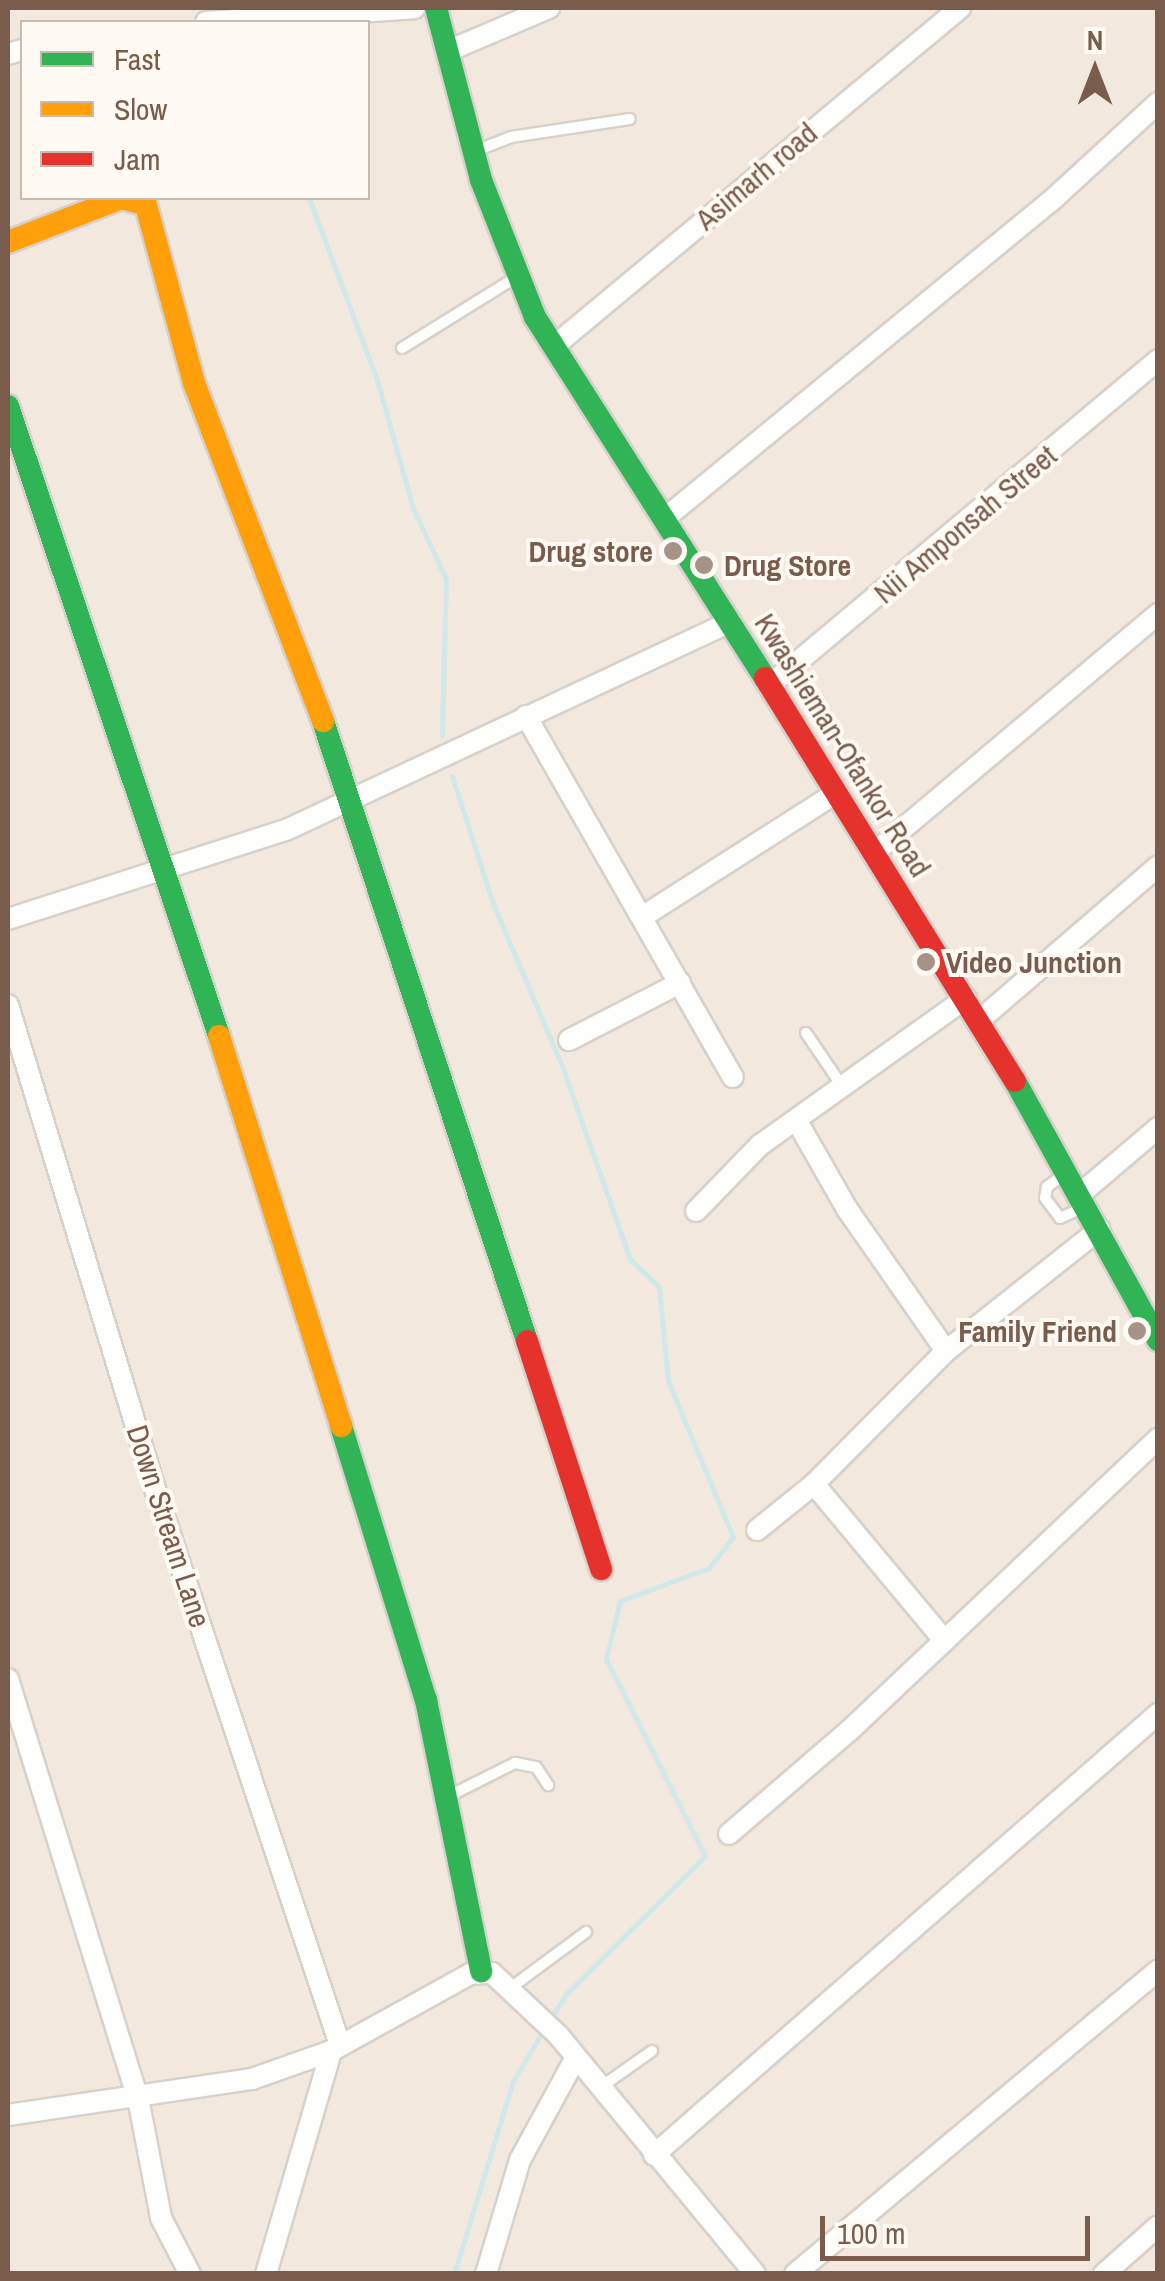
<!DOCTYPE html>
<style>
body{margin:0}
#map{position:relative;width:1165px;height:2281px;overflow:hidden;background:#f9f5f0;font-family:"Archivo Narrow",sans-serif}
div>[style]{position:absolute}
.residential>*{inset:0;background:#f2e8de}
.stream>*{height:5px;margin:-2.5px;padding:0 2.5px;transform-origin:2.5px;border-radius:2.5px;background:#d0e8ea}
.roads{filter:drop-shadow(2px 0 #d7d1cb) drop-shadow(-2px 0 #d7d1cb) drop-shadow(0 2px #d7d1cb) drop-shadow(0 -2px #d7d1cb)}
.lane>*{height:10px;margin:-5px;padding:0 5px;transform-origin:5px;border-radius:5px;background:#fefefd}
.street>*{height:20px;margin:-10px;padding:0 10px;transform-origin:10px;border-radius:10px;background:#fefefd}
.fast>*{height:22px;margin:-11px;padding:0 11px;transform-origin:11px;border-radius:11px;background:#30b455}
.slow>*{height:22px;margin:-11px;padding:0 11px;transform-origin:11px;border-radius:11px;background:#ff9f0a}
.jam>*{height:22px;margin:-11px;padding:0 11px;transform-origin:11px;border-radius:11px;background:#e5322d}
.dots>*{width:28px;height:28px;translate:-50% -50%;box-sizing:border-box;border:5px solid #fffaf3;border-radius:50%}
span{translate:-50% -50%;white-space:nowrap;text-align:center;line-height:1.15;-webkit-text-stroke:8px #fffaf3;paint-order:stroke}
.street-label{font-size:30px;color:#7a5c4d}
.poi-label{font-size:30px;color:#7a5c4d;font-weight:700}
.right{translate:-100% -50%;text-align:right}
.left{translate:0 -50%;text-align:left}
.frame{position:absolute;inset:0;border:10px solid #7a5c4d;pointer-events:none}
.legend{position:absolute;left:20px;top:20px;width:350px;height:180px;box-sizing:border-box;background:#fffaf3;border:2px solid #cabbb1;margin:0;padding:12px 18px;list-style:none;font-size:30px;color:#7a5c4d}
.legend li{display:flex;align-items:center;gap:20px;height:50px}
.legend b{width:50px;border:2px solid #cabbb1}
.north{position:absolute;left:1045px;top:20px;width:100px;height:100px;-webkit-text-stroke:8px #fffaf3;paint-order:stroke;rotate:0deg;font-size:28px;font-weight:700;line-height:40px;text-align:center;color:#7a5c4d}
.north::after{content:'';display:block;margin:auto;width:35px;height:45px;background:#7a5c4d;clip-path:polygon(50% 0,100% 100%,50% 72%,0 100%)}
.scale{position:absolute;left:820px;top:2216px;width:270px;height:45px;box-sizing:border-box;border:5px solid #7a5c4d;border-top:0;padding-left:12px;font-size:30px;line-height:35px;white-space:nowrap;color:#7a5c4d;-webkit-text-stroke:8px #fffaf3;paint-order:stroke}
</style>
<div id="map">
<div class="residential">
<i style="clip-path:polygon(evenodd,8px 8px,1157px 8px,1157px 2273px,8px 2273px,8px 8px,22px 22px,368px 22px,368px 198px,22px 198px,22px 22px)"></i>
</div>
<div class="stream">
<i style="left:309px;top:198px;width:194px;rotate:69.5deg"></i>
<i style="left:377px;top:380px;width:133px;rotate:74.3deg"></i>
<i style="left:413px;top:508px;width:78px;rotate:65.1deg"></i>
<i style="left:446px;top:579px;width:156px;rotate:91.5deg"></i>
<i style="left:452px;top:776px;width:134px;rotate:72.2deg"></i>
<i style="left:493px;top:904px;width:176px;rotate:66.9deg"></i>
<i style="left:562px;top:1066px;width:205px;rotate:70.6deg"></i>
<i style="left:630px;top:1259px;width:40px;rotate:44deg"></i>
<i style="left:659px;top:1287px;width:94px;rotate:84.5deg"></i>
<i style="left:668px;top:1381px;width:169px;rotate:67.4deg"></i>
<i style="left:733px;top:1537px;width:39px;rotate:128deg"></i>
<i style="left:709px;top:1568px;width:95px;rotate:159.7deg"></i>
<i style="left:620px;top:1601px;width:60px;rotate:103.6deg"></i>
<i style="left:606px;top:1659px;width:220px;rotate:63.3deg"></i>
<i style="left:705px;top:1856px;width:196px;rotate:135.2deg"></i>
<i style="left:566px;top:1994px;width:32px;rotate:122deg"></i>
<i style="left:454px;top:2274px;width:202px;rotate:-73deg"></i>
<i style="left:513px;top:2081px;width:58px;rotate:-59deg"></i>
</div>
<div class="roads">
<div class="lane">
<i style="left:475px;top:151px;width:39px;rotate:-21deg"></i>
<i style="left:511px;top:137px;width:120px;rotate:-8.6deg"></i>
<i style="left:402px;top:348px;width:133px;rotate:-31.8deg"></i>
<i style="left:806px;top:1033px;width:64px;rotate:55.8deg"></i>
<i style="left:1066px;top:1173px;width:24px;rotate:144deg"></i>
<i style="left:1047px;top:1187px;width:11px;rotate:100deg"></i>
<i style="left:1045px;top:1198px;width:25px;rotate:53deg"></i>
<i style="left:1060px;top:1218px;width:27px;rotate:-24deg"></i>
<i style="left:449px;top:1796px;width:74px;rotate:-26.6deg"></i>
<i style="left:515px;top:1763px;width:21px;rotate:11deg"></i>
<i style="left:536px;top:1767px;width:22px;rotate:56deg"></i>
<i style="left:509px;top:1989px;width:96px;rotate:-36.5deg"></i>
<i style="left:598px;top:2089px;width:66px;rotate:-35.1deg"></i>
</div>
<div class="street">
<i style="left:206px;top:22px;width:209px;rotate:-3.8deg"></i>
<i style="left:448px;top:51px;width:110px;rotate:-23.1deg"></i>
<i style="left:8px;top:54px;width:15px;rotate:-16deg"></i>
<i style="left:553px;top:347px;width:530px;rotate:-39.79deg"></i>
<i style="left:664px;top:519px;width:502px;rotate:-39.43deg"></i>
<i style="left:1052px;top:200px;width:144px;rotate:-42.5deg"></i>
<i style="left:770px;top:685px;width:506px;rotate:-39.95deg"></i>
<i style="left:526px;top:716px;width:416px;rotate:60.2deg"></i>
<i style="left:874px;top:853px;width:371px;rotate:-40.1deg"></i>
<i style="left:642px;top:917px;width:230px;rotate:-32.6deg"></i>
<i style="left:8px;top:919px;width:292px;rotate:-17.8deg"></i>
<i style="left:286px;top:830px;width:491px;rotate:-25.1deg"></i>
<i style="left:8px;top:1005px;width:500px;rotate:73.1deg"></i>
<i style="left:153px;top:1483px;width:592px;rotate:71.6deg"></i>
<i style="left:981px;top:1019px;width:234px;rotate:-40.8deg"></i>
<i style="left:569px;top:1040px;width:125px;rotate:-27.2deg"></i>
<i style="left:798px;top:1123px;width:99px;rotate:60.3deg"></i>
<i style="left:847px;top:1209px;width:173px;rotate:55.1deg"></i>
<i style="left:1079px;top:1195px;width:104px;rotate:-40.3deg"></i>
<i style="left:696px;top:1211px;width:92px;rotate:-45.9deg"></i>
<i style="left:760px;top:1145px;width:253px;rotate:-35.5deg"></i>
<i style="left:814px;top:1484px;width:204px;rotate:50.2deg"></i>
<i style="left:757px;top:1530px;width:73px;rotate:-38.9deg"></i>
<i style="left:814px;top:1484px;width:187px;rotate:-45.2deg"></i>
<i style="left:946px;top:1351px;width:196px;rotate:-38.4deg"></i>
<i style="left:8px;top:1679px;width:439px;rotate:72.8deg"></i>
<i style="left:138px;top:2098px;width:122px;rotate:79.1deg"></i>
<i style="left:161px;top:2218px;width:63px;rotate:62.6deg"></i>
<i style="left:729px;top:1834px;width:160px;rotate:-40.7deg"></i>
<i style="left:850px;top:1730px;width:424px;rotate:-43.4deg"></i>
<i style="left:8px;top:2115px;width:247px;rotate:-8.4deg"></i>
<i style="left:252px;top:2079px;width:84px;rotate:-19.5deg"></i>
<i style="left:331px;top:2051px;width:159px;rotate:-29deg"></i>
<i style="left:470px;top:1974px;width:22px;rotate:-3deg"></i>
<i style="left:492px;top:1973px;width:92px;rotate:43.2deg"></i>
<i style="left:559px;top:2036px;width:308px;rotate:50.5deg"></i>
<i style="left:654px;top:2155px;width:670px;rotate:-41.19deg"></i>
<i style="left:266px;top:2274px;width:232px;rotate:-73.7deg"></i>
<i style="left:486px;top:2274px;width:119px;rotate:-73.4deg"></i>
<i style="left:520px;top:2160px;width:115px;rotate:-61.4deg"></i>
<i style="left:795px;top:2274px;width:473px;rotate:-39.9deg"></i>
<i style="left:1104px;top:2274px;width:72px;rotate:-41.6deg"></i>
</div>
<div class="fast">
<i style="left:436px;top:8px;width:178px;rotate:75.3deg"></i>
<i style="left:481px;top:180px;width:147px;rotate:68.5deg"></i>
<i style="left:535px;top:317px;width:428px;rotate:57.5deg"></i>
<i style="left:8px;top:406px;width:664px;rotate:71.48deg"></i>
<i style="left:323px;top:721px;width:653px;rotate:71.79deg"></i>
<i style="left:1015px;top:1081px;width:296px;rotate:61.1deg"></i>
<i style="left:341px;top:1426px;width:287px;rotate:72.8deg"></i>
<i style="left:426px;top:1700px;width:277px;rotate:78.5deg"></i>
</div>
<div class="slow">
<i style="left:8px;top:242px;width:122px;rotate:-21.1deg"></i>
<i style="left:122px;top:198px;width:25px;rotate:16deg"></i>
<i style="left:146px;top:205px;width:184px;rotate:74.9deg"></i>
<i style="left:194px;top:383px;width:362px;rotate:69.1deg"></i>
<i style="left:219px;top:1036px;width:409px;rotate:72.6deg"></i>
</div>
<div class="jam">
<i style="left:765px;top:678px;width:474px;rotate:58.2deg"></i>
<i style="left:527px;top:1341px;width:240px;rotate:72deg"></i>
</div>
</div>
<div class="dots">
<i style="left:673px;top:551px;background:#a69286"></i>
<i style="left:704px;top:565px;background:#a69286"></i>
<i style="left:926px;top:962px;background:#a69286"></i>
<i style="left:1137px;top:1331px;background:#a69286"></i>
</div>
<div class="street-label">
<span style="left:756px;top:176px;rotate:-40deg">Asimarh road</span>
<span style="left:965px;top:524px;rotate:-40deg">Nii Amponsah Street</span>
<span style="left:843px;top:745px;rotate:58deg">Kwashieman-Ofankor Road</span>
<span style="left:169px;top:1526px;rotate:72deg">Down Stream Lane</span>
</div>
<div class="poi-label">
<span class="right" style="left:653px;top:551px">Drug store</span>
<span class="left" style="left:724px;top:565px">Drug Store</span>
<span class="left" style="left:946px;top:962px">Video Junction</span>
<span class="right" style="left:1117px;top:1331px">Family Friend</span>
</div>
<div class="frame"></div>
<ul class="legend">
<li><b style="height:12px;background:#30b455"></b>Fast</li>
<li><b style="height:12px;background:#ff9f0a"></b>Slow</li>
<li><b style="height:12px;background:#e5322d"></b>Jam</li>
</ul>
<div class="north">N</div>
<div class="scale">100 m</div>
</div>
